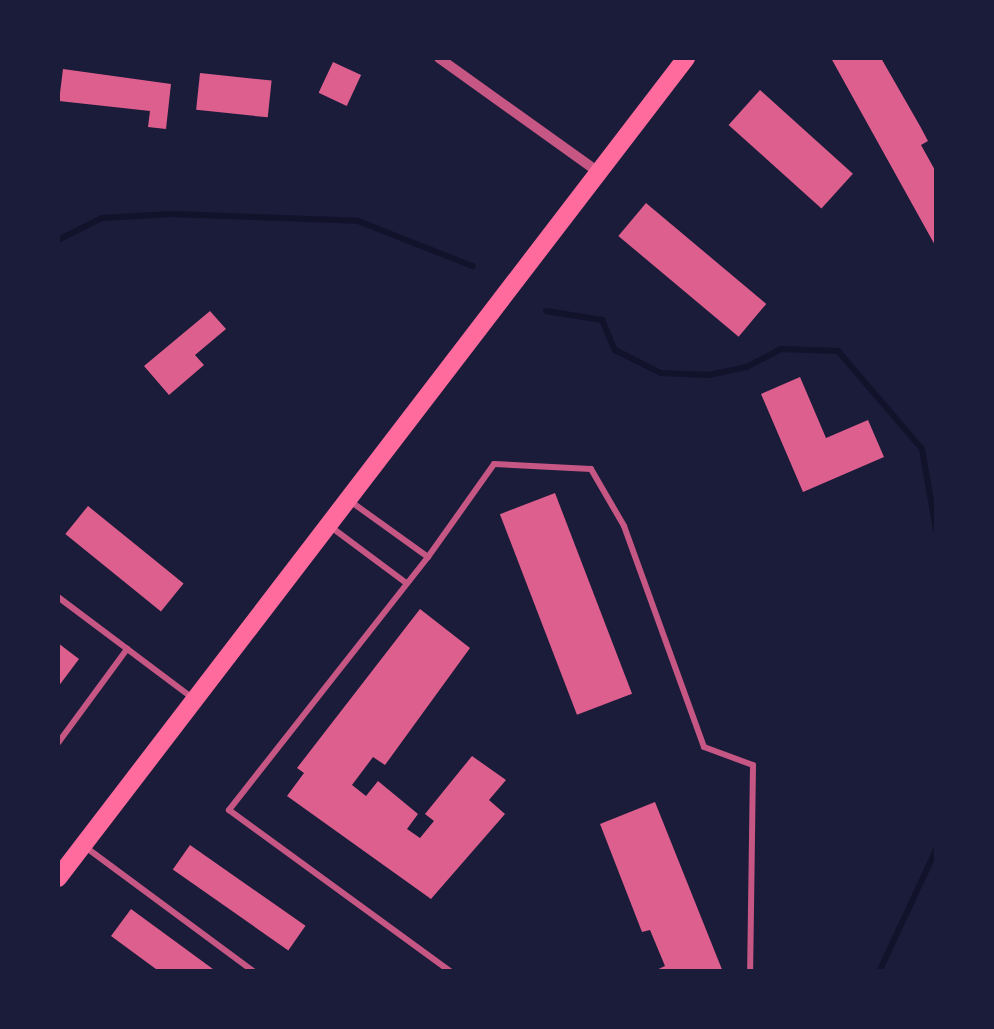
<!DOCTYPE html>
<style>
body{margin:0}
#map{position:relative;width:994px;height:1029px;overflow:hidden;background:#1b1b3a;font-family:"Fira Sans Condensed",sans-serif}
div>[style]{position:absolute}
.stream>*{height:6px;margin:-3px;padding:0 3px;transform-origin:3px;border-radius:3px;background:#12122b}
.building>*{inset:0;background:#dd5f8e;transform-origin:0 0}
.service>*{height:6px;margin:-3px;padding:0 3px;transform-origin:3px;border-radius:3px;background:#c65784}
.minor>*{height:10px;margin:-5px;padding:0 5px;transform-origin:5px;border-radius:5px;background:#c65784}
.primary>*{height:18px;margin:-9px;padding:0 9px;transform-origin:9px;border-radius:9px;background:#ff6b9d}
span{translate:-50% -50%;white-space:nowrap;text-align:center;line-height:1.15;-webkit-text-stroke:10px #1b1b3a;paint-order:stroke}
.frame{position:absolute;inset:0;border:60px solid #1b1b3a;pointer-events:none}
</style>
<div id="map">
<div class="stream">
<i style="left:58px;top:240px;width:49px;rotate:-26.6deg"></i>
<i style="left:102px;top:218px;width:69px;rotate:-3.3deg"></i>
<i style="left:171px;top:214px;width:187px;rotate:2.1deg"></i>
<i style="left:358px;top:221px;width:123px;rotate:21.5deg"></i>
<i style="left:546px;top:311px;width:57px;rotate:9.1deg"></i>
<i style="left:602px;top:320px;width:33px;rotate:67deg"></i>
<i style="left:615px;top:350px;width:51px;rotate:26.6deg"></i>
<i style="left:661px;top:373px;width:48px;rotate:2.4deg"></i>
<i style="left:709px;top:375px;width:39px;rotate:-12deg"></i>
<i style="left:747px;top:367px;width:38px;rotate:-28deg"></i>
<i style="left:781px;top:349px;width:57px;rotate:2deg"></i>
<i style="left:838px;top:351px;width:129px;rotate:49.4deg"></i>
<i style="left:922px;top:449px;width:82px;rotate:80.2deg"></i>
<i style="left:879px;top:972px;width:135px;rotate:-65deg"></i>
</div>
<div class="building">
<i style="clip-path:polygon(831px 58px,881px 58px,920px 126px,928px 141px,921px 145px,936px 172px,936px 247px)"></i>
<i style="left:333px;top:62px;width:31px;height:34px;rotate:25deg"></i>
<i style="clip-path:polygon(63px 69px,171px 84px,166px 129px,148px 127px,150px 111px,59px 101px)"></i>
<i style="left:200px;top:73px;width:72px;height:37px;rotate:6deg"></i>
<i style="left:760px;top:90px;width:125px;height:47px;rotate:42deg"></i>
<i style="left:646px;top:203px;width:157px;height:43px;rotate:40deg"></i>
<i style="clip-path:polygon(210px 311px,226px 329px,195px 355px,204px 365px,169px 395px,144px 366px)"></i>
<i style="clip-path:polygon(800px 377px,826px 438px,868px 420px,884px 457px,803px 492px,761px 394px)"></i>
<i style="left:555px;top:493px;width:215px;height:59px;rotate:69deg"></i>
<i style="left:88px;top:506px;width:123px;height:36px;rotate:39deg"></i>
<i style="clip-path:polygon(420px 609px,470px 648px,385px 765px,373px 757px,352px 785px,366px 796px,378px 781px,418px 814px,407px 829px,420px 838px,434px 821px,425px 814px,472px 756px,506px 780px,489px 800px,505px 814px,431px 899px,287px 796px,304px 773px,297px 768px)"></i>
<i style="clip-path:polygon(58px 643px,79px 659px,58px 687px)"></i>
<i style="clip-path:polygon(655px 802px,723px 972px,652px 972px,665px 966px,650px 930px,642px 932px,600px 824px)"></i>
<i style="left:190px;top:845px;width:141px;height:30px;rotate:35deg"></i>
<i style="clip-path:polygon(131px 909px,217px 972px,160px 972px,111px 936px)"></i>
</div>
<div class="service">
<i style="left:350px;top:501px;width:96px;rotate:35.7deg"></i>
<i style="left:428px;top:557px;width:114px;rotate:-54.6deg"></i>
<i style="left:494px;top:464px;width:97px;rotate:3deg"></i>
<i style="left:591px;top:469px;width:66px;rotate:59.9deg"></i>
<i style="left:624px;top:526px;width:235px;rotate:70.1deg"></i>
<i style="left:704px;top:747px;width:52px;rotate:20.2deg"></i>
<i style="left:753px;top:765px;width:207px;rotate:90.8deg"></i>
<i style="left:331px;top:527px;width:94px;rotate:36.7deg"></i>
<i style="left:428px;top:557px;width:322px;rotate:128.2deg"></i>
<i style="left:229px;top:810px;width:275px;rotate:36.1deg"></i>
<i style="left:58px;top:597px;width:166px;rotate:36.9deg"></i>
<i style="left:58px;top:743px;width:117px;rotate:-53.7deg"></i>
<i style="left:84px;top:846px;width:212px;rotate:36.5deg"></i>
</div>
<div class="minor">
<i style="left:439px;top:58px;width:191px;rotate:35.6deg"></i>
</div>
<div class="primary">
<i style="left:58px;top:878px;width:1033px;rotate:-52.55deg"></i>
</div>
<div class="frame"></div>
</div>
